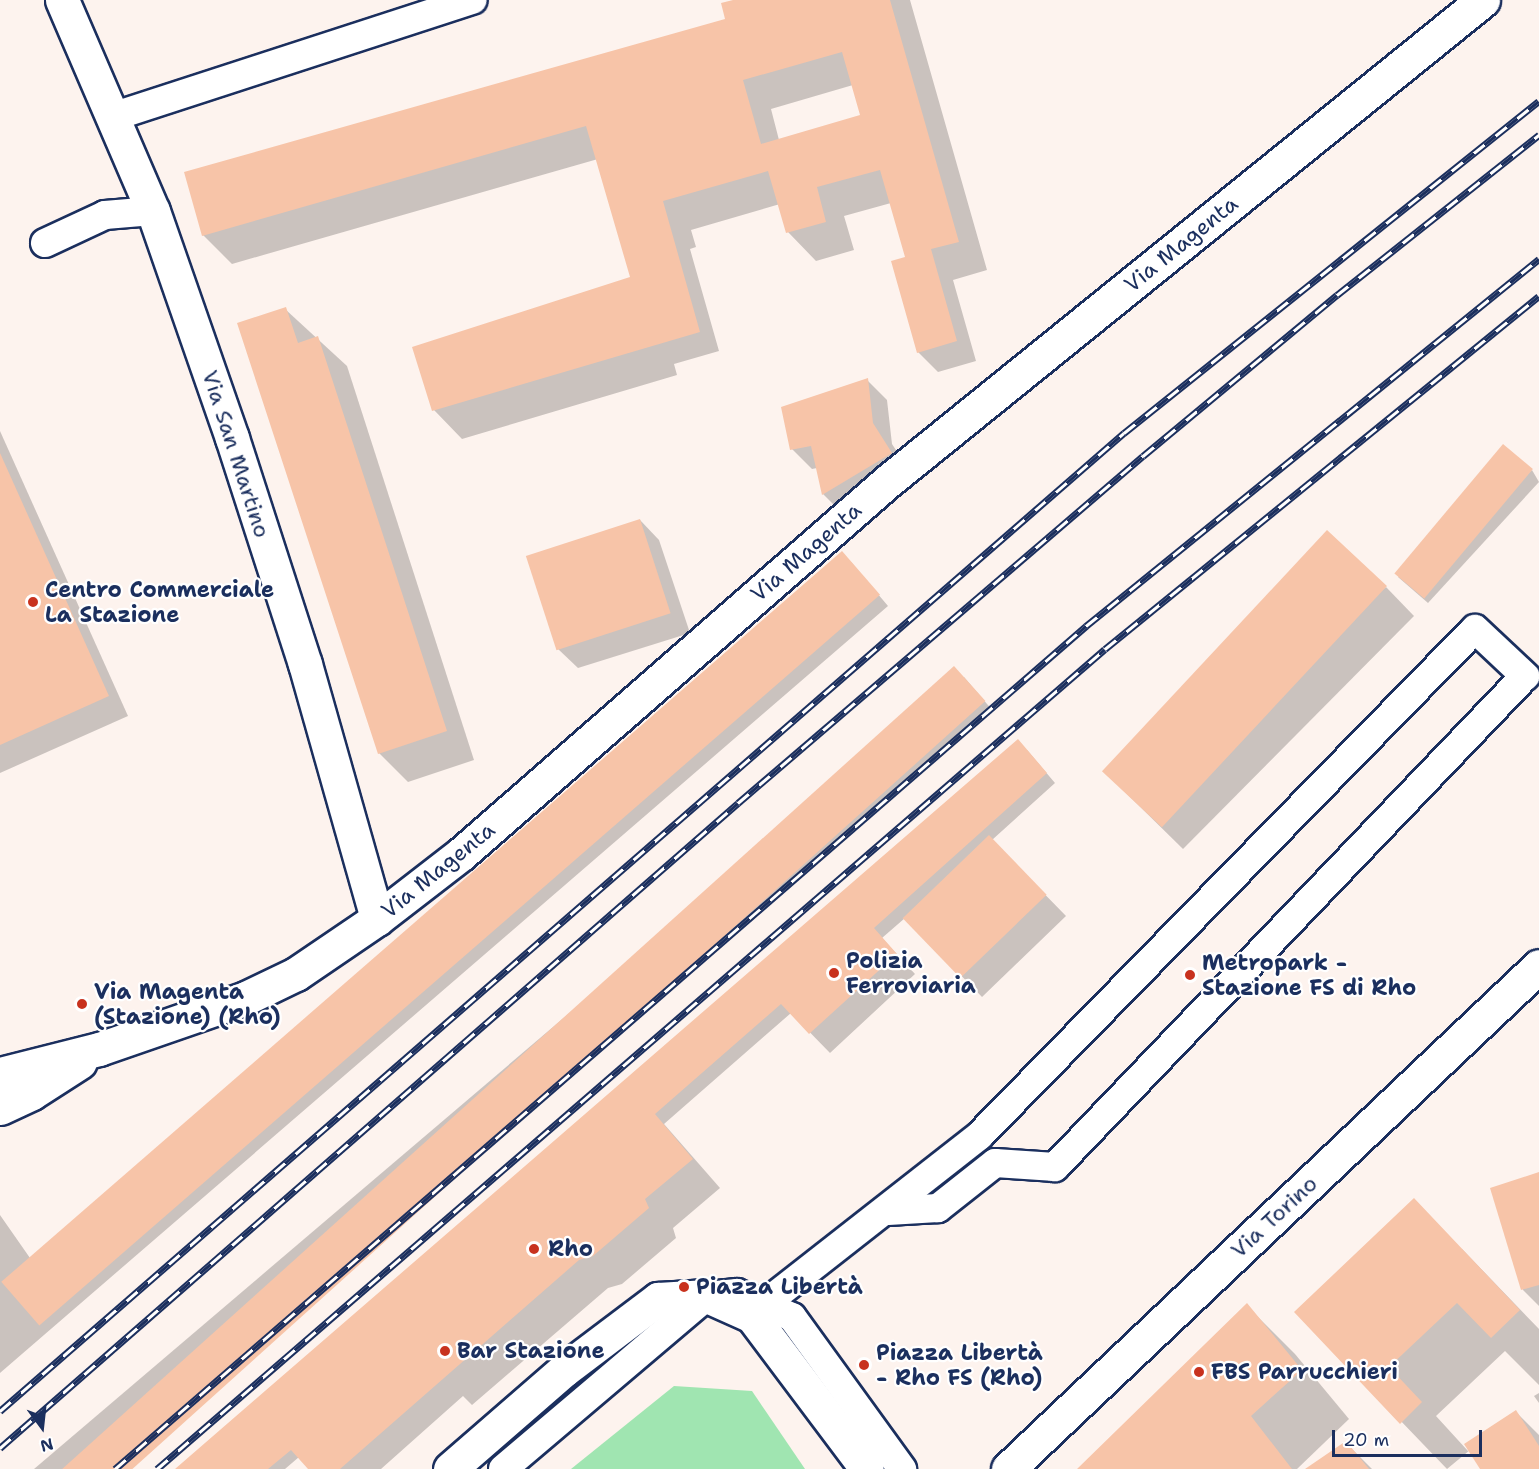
<!DOCTYPE html>
<meta charset="utf-8">
<style>
body{margin:0}
#map{position:relative;width:1539px;height:1469px;overflow:hidden;background:#fdf3ee;font-family:"Shantell Sans",sans-serif}
div>[style]{position:absolute}
.green>*{inset:0;background:#a0e5b1}
.shadow>*{inset:0;background:#0003}
.building>*{inset:0;background:#f7c4a8;transform-origin:0 0}
.roads{filter:drop-shadow(2px 0 #1b2f5e) drop-shadow(-2px 0 #1b2f5e) drop-shadow(0 2px #1b2f5e) drop-shadow(0 -2px #1b2f5e)}
.lane>*{height:28px;margin:-14px;padding:0 14px;transform-origin:14px;border-radius:14px;background:#fff}
.street>*{height:33px;margin:-16.5px;padding:0 16.5px;transform-origin:16.5px;border-radius:16.5px;background:#fff}
.secondary>*{height:33px;margin:-16.5px;padding:0 16.5px;transform-origin:16.5px;border-radius:16.5px;background:#fff}
.rail>*{height:7px;margin-top:-3.5px;transform-origin:0;background:repeating-linear-gradient(90deg,#fff 0 14px,#1b2f5e 0 28px);box-sizing:border-box;border-block:2px solid #1b2f5e}
.dots>*{width:16px;height:16px;translate:-50% -50%;box-sizing:border-box;border:3px solid #fff;border-radius:50%}
span{translate:-50% -50%;white-space:nowrap;text-align:center;line-height:1.15;-webkit-text-stroke:4.5px #fff;paint-order:stroke}
.street-label{font-size:22px;color:#1b2f5e}
.poi-label{font-size:22px;color:#1b2f5e;font-weight:700}
.left{translate:0 -50%;text-align:left}
.north{position:absolute;left:12px;top:1397px;width:60px;height:60px;-webkit-text-stroke:4px #fff;paint-order:stroke;rotate:165deg;font-size:16px;font-weight:700;line-height:24px;text-align:center;color:#1b2f5e}
.north::after{content:'';display:block;margin:auto;width:21px;height:27px;background:#1b2f5e;clip-path:polygon(50% 0,100% 100%,50% 72%,0 100%)}
.scale{position:absolute;left:1332px;top:1430px;width:150px;height:27px;box-sizing:border-box;border:3px solid #1b2f5e;border-top:0;padding-left:8px;font-size:18px;line-height:21px;white-space:nowrap;color:#1b2f5e;-webkit-text-stroke:4px #fff;paint-order:stroke}
</style>
<div id="map">
<div class="green">
<i style="clip-path:polygon(674px 1386px,752px 1391px,805px 1469px,571px 1469px)"></i>
</div>
<div class="shadow">
<i style="clip-path:polygon(evenodd,738px 0,910px 0,987px 270px,953px 280px,976px 361px,938px 372px,918px 352px,907px 258px,891px 203px,844px 216px,854px 250px,816px 261px,788px 232px,780px 204px,691px 230px,696px 247px,690px 249px,719px 351px,674px 364px,677px 375px,462px 439px,434px 410px,633px 283px,598px 159px,232px 264px,203px 235px,727px 20px,738px 0,853px 85px,862px 116px,779px 140px,771px 109px,853px 85px)"></i>
<i style="clip-path:polygon(285px 309px,347px 366px,474px 760px,408px 782px,379px 753px)"></i>
<i style="clip-path:polygon(867px 380px,887px 400px,892px 444px,911px 473px,843px 514px,823px 494px,817px 468px,812px 469px,792px 449px)"></i>
<i style="clip-path:polygon(0 431px,128px 716px,0 773px)"></i>
<i style="clip-path:polygon(1532px 470px,1539px 482px,1428px 603px,1398px 577px)"></i>
<i style="clip-path:polygon(640px 520px,659px 540px,690px 633px,578px 668px,558px 649px)"></i>
<i style="clip-path:polygon(851px 562px,888px 606px,0 1373px,0 1215px,30px 1258px)"></i>
<i style="clip-path:polygon(1386px 587px,1414px 616px,1183px 849px,1123px 790px)"></i>
<i style="clip-path:polygon(964px 677px,993px 711px,120px 1469px,34px 1469px)"></i>
<i style="clip-path:polygon(1027px 750px,1055px 783px,992px 840px,1066px 916px,982px 997px,905px 918px,882px 938px,915px 974px,830px 1053px,791px 1013px,664px 1124px,720px 1188px,673px 1228px,676px 1238px,622px 1284px,608px 1288px,472px 1405px,463px 1396px,381px 1469px,310px 1469px,299px 1457px,285px 1469px,177px 1469px)"></i>
<i style="clip-path:polygon(1539px 1174px,1539px 1306px,1523px 1290px,1492px 1189px)"></i>
<i style="clip-path:polygon(1462px 1249px,1539px 1329px,1539px 1385px,1505px 1351px,1436px 1416px,1468px 1451px,1516px 1412px,1539px 1435px,1539px 1469px,1482px 1469px,1470px 1450px,1447px 1469px,1296px 1312px)"></i>
<i style="clip-path:polygon(1247px 1306px,1295px 1354px,1349px 1419px,1297px 1469px,1079px 1469px)"></i>
<i style="clip-path:polygon(1539px 1393px,1539px 1403px,1534px 1396px)"></i>
<i style="clip-path:polygon(1346px 1443px,1372px 1469px,1308px 1469px)"></i>
</div>
<div class="building">
<i style="clip-path:polygon(evenodd,733px 0,890px 0,959px 242px,931px 249px,957px 341px,917px 353px,891px 261px,905px 257px,880px 170px,817px 187px,826px 222px,786px 233px,768px 171px,663px 201px,700px 332px,432px 411px,412px 347px,630px 277px,586px 126px,202px 236px,184px 172px,725px 19px,721px 3px,733px 0,842px 52px,860px 115px,761px 144px,743px 80px,842px 52px)"></i>
<i style="clip-path:polygon(286px 307px,298px 343px,318px 336px,447px 731px,378px 754px,237px 323px)"></i>
<i style="clip-path:polygon(868px 378px,873px 423px,892px 453px,822px 495px,811px 446px,790px 450px,781px 407px)"></i>
<i style="left:1503px;top:444px;width:39px;height:169px;rotate:40deg"></i>
<i style="clip-path:polygon(0 453px,109px 696px,0 745px)"></i>
<i style="left:640px;top:519px;width:99px;height:120px;rotate:72deg"></i>
<i style="left:1327px;top:530px;width:82px;height:330px;rotate:43deg"></i>
<i style="left:842px;top:551px;width:58px;height:1114px;rotate:49deg"></i>
<i style="left:954px;top:666px;width:47px;height:1223px;rotate:48deg"></i>
<i style="clip-path:polygon(1018px 739px,1047px 773px,874px 928px,897px 954px,809px 1034px,781px 1004px,655px 1114px,693px 1159px,645px 1199px,649px 1208px,593px 1256px,579px 1260px,340px 1469px,308px 1469px,291px 1450px,268px 1469px,175px 1469px)"></i>
<i style="left:989px;top:835px;width:83px;height:120px;rotate:46deg"></i>
<i style="clip-path:polygon(1539px 1172px,1539px 1285px,1521px 1290px,1490px 1188px)"></i>
<i style="clip-path:polygon(1414px 1198px,1520px 1310px,1491px 1338px,1457px 1303px,1389px 1367px,1422px 1402px,1400px 1424px,1294px 1312px)"></i>
<i style="clip-path:polygon(1247px 1303px,1302px 1370px,1251px 1416px,1292px 1469px,1077px 1469px)"></i>
<i style="clip-path:polygon(1516px 1410px,1539px 1446px,1539px 1469px,1480px 1469px,1464px 1444px)"></i>
<i style="clip-path:polygon(1346px 1441px,1369px 1469px,1305px 1469px)"></i>
</div>
<div class="roads">
<div class="lane">
<i style="left:115px;top:116px;width:376px;rotate:-18deg"></i>
<i style="left:45px;top:243px;width:66px;rotate:-25deg"></i>
<i style="left:105px;top:215px;width:48px;rotate:-4.8deg"></i>
<i style="left:766px;top:1303px;width:271px;rotate:-38.1deg"></i>
<i style="left:979px;top:1136px;width:709px;rotate:-45.63deg"></i>
<i style="left:1475px;top:629px;width:69px;rotate:43.2deg"></i>
<i style="left:1525px;top:676px;width:680px;rotate:133.75deg"></i>
<i style="left:1055px;top:1167px;width:60px;rotate:-176.2deg"></i>
<i style="left:995px;top:1163px;width:73px;rotate:141.7deg"></i>
<i style="left:938px;top:1208px;width:50px;rotate:176.6deg"></i>
<i style="left:503px;top:1469px;width:267px;rotate:-40.3deg"></i>
<i style="left:707px;top:1296px;width:30px;rotate:-6deg"></i>
<i style="left:737px;top:1293px;width:60px;rotate:23.6deg"></i>
<i style="left:792px;top:1317px;width:188px;rotate:54.1deg"></i>
</div>
<div class="street">
<i style="left:62px;top:0;width:230px;rotate:66.7deg"></i>
<i style="left:153px;top:211px;width:240px;rotate:70.8deg"></i>
<i style="left:232px;top:438px;width:237px;rotate:72.1deg"></i>
<i style="left:305px;top:664px;width:265px;rotate:74.2deg"></i>
<i style="left:450px;top:1469px;width:151px;rotate:-41deg"></i>
<i style="left:564px;top:1370px;width:118px;rotate:-37.1deg"></i>
<i style="left:658px;top:1299px;width:49px;rotate:-3.5deg"></i>
<i style="left:707px;top:1296px;width:49px;rotate:24deg"></i>
<i style="left:752px;top:1316px;width:191px;rotate:53.1deg"></i>
<i style="left:1008px;top:1469px;width:731px;rotate:-43.45deg"></i>
</div>
<div class="secondary">
<i style="left:0;top:1074px;width:102px;rotate:-14.2deg"></i>
<i style="left:99px;top:1049px;width:156px;rotate:-19.1deg"></i>
<i style="left:246px;top:998px;width:55px;rotate:-25.6deg"></i>
<i style="left:296px;top:974px;width:98px;rotate:-34.2deg"></i>
<i style="left:377px;top:919px;width:106px;rotate:-37.7deg"></i>
<i style="left:461px;top:854px;width:567px;rotate:-41.14deg"></i>
<i style="left:888px;top:481px;width:765px;rotate:-38.95deg"></i>
<i style="left:0;top:1108px;width:35px;rotate:-25deg"></i>
<i style="left:32px;top:1093px;width:57px;rotate:-32.9deg"></i>
</div>
</div>
<div class="rail">
<i style="left:0;top:1411px;width:1490px;rotate:-41.03deg"></i>
<i style="left:1124px;top:433px;width:531px;rotate:-38.66deg"></i>
<i style="left:0;top:1448px;width:980px;rotate:-41.15deg"></i>
<i style="left:738px;top:803px;width:533px;rotate:-40.59deg"></i>
<i style="left:1143px;top:456px;width:252px;rotate:-39.7deg"></i>
<i style="left:1337px;top:295px;width:258px;rotate:-38.4deg"></i>
<i style="left:115px;top:1469px;width:1286px;rotate:-40.96deg"></i>
<i style="left:1086px;top:626px;width:583px;rotate:-39.01deg"></i>
<i style="left:157px;top:1469px;width:1253px;rotate:-40.86deg"></i>
<i style="left:1105px;top:649px;width:559px;rotate:-39.12deg"></i>
</div>
<div class="dots">
<i style="left:33px;top:602px;background:#c8321e"></i>
<i style="left:834px;top:973px;background:#c8321e"></i>
<i style="left:1190px;top:975px;background:#c8321e"></i>
<i style="left:82px;top:1004px;background:#c8321e"></i>
<i style="left:534px;top:1249px;background:#c8321e"></i>
<i style="left:684px;top:1287px;background:#c8321e"></i>
<i style="left:445px;top:1351px;background:#c8321e"></i>
<i style="left:864px;top:1365px;background:#c8321e"></i>
<i style="left:1199px;top:1372px;background:#c8321e"></i>
</div>
<div class="street-label">
<span style="left:1181px;top:244px;rotate:-39deg">Via Magenta</span>
<span style="left:236px;top:454px;rotate:72deg">Via San Martino</span>
<span style="left:806px;top:552px;rotate:-41deg">Via Magenta</span>
<span style="left:438px;top:870px;rotate:-39deg">Via Magenta</span>
<span style="left:1274px;top:1217px;rotate:-43deg">Via Torino</span>
</div>
<div class="poi-label">
<span class="left" style="left:45px;top:602px">Centro Commerciale<br>La Stazione</span>
<span class="left" style="left:846px;top:973px">Polizia<br>Ferroviaria</span>
<span class="left" style="left:1202px;top:975px">Metropark -<br>Stazione FS di Rho</span>
<span class="left" style="left:94px;top:1004px">Via Magenta<br>(Stazione) (Rho)</span>
<span class="left" style="left:548px;top:1249px">Rho</span>
<span class="left" style="left:696px;top:1287px">Piazza Libertà</span>
<span class="left" style="left:457px;top:1351px">Bar Stazione</span>
<span class="left" style="left:876px;top:1365px">Piazza Libertà<br>- Rho FS (Rho)</span>
<span class="left" style="left:1211px;top:1372px">FBS Parrucchieri</span>
</div>
<div class="north">N</div>
<div class="scale">20 m</div>
</div>
